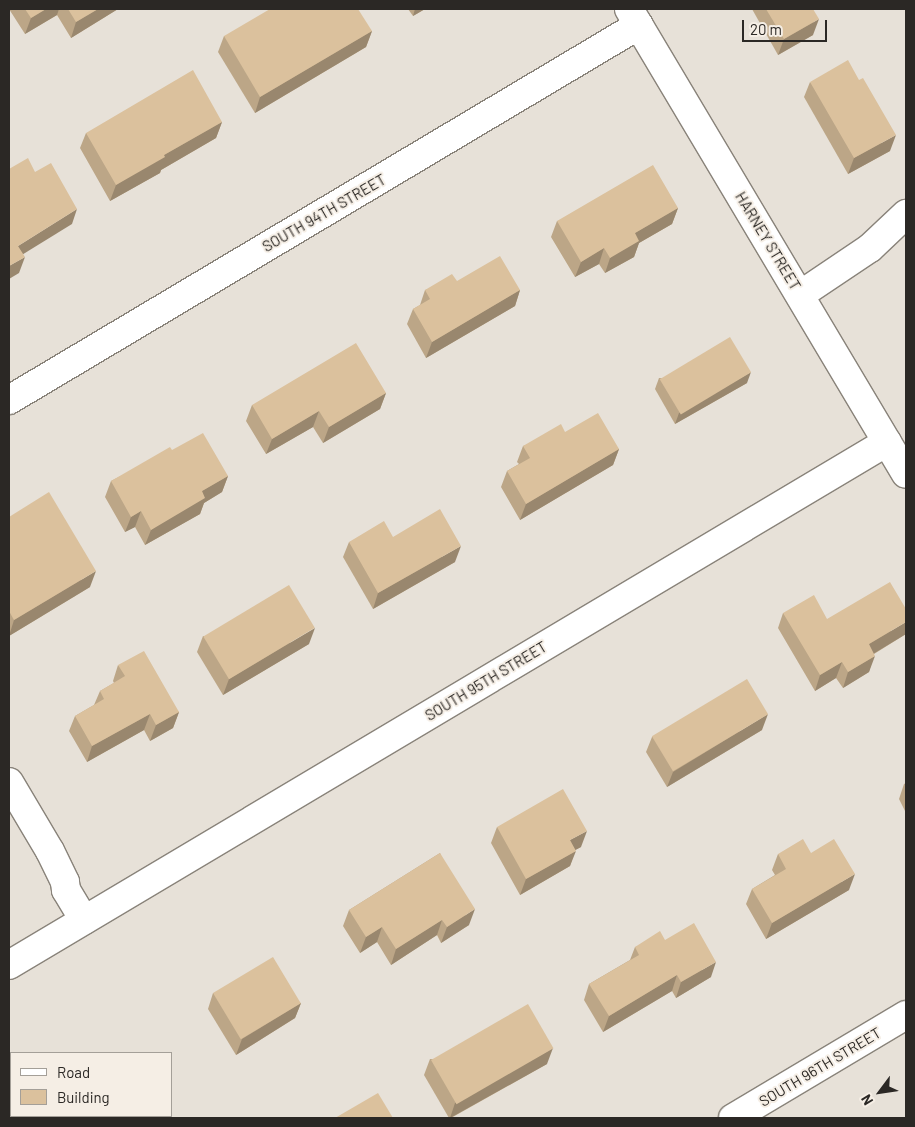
<!DOCTYPE html>
<style>
body{margin:0}
#map{position:relative;width:915px;height:1127px;overflow:hidden;background:#e7e1d8;font-family:Barlow,sans-serif}
div>[style]{position:absolute}
.roads{filter:drop-shadow(1px 0 #89837a) drop-shadow(-1px 0 #89837a) drop-shadow(0 1px #89837a) drop-shadow(0 -1px #89837a)}
.minor>*{height:28px;margin:-14px;padding:0 14px;transform-origin:14px;border-radius:14px;background:#fff}
.tertiary>*{height:28px;margin:-14px;padding:0 14px;transform-origin:14px;border-radius:14px;background:#fff}
.wall>*{inset:0;background:#bca687}
.shaded-wall>*{inset:0;background:#99876e}
.building>*{inset:0;background:#dbc19d;transform-origin:0 0}
span{translate:-50% -50%;white-space:nowrap;text-align:center;line-height:1.15;-webkit-text-stroke:4px #f5eee5;paint-order:stroke}
.street-label{font-size:15px;color:#2b2825}
.frame{position:absolute;inset:0;border:10px solid #2b2825;pointer-events:none}
.legend{position:absolute;left:10px;top:1052px;width:162px;height:65px;box-sizing:border-box;background:#f5eee5;border:1px solid #a49f98;margin:0;padding:6px 9px;list-style:none;font-size:15px;color:#2b2825}
.legend li{display:flex;align-items:center;gap:10px;height:25px}
.legend b{width:25px;border:1px solid #a49f98}
.north{position:absolute;left:855px;top:1067px;width:50px;height:50px;-webkit-text-stroke:4px #f5eee5;paint-order:stroke;rotate:239deg;font-size:14px;font-weight:700;line-height:20px;text-align:center;color:#2b2825}
.north::after{content:'';display:block;margin:auto;width:18px;height:22px;background:#2b2825;clip-path:polygon(50% 0,100% 100%,50% 72%,0 100%)}
.scale{position:absolute;left:742px;top:20px;width:85px;height:22px;box-sizing:border-box;border:2px solid #2b2825;border-top:0;padding-left:6px;font-size:15px;line-height:18px;white-space:nowrap;color:#2b2825;-webkit-text-stroke:4px #f5eee5;paint-order:stroke}
</style>
<div id="map">
<div class="roads">
<div class="minor">
<i style="left:629px;top:9px;width:541px;rotate:59.22deg"></i>
<i style="left:800px;top:295px;width:84px;rotate:-33.9deg"></i>
<i style="left:870px;top:248px;width:50px;rotate:-43.4deg"></i>
<i style="left:9px;top:400px;width:733px;rotate:-30.76deg"></i>
<i style="left:9px;top:782px;width:80px;rotate:59.3deg"></i>
<i style="left:50px;top:851px;width:34px;rotate:64deg"></i>
<i style="left:65px;top:882px;width:8px;rotate:83deg"></i>
<i style="left:66px;top:890px;width:35px;rotate:59deg"></i>
<i style="left:9px;top:965px;width:1022px;rotate:-30.78deg"></i>
</div>
<div class="tertiary">
<i style="left:733px;top:1118px;width:201px;rotate:-30.8deg"></i>
</div>
</div>
<div class="wall">
<i style="clip-path:polygon(9px 9px,118px 9px,71px 38px,57px 15px,25px 34px)"></i>
<i style="clip-path:polygon(408px 9px,425px 9px,413px 16px)"></i>
<i style="clip-path:polygon(752px 9px,813px 9px,813px 35px,778px 55px)"></i>
<i style="clip-path:polygon(372px 31px,366px 47px,255px 113px,218px 52px,224px 36px)"></i>
<i style="clip-path:polygon(810px 82px,890px 151px,848px 174px,804px 97px)"></i>
<i style="clip-path:polygon(222px 122px,216px 138px,161px 170px,160px 173px,110px 201px,80px 148px,86px 133px)"></i>
<i style="clip-path:polygon(678px 208px,672px 224px,639px 243px,634px 257px,605px 273px,599px 264px,575px 277px,551px 237px,557px 221px)"></i>
<i style="clip-path:polygon(457px 281px,520px 290px,515px 306px,426px 358px,407px 324px,413px 309px,420px 305px,425px 290px)"></i>
<i style="clip-path:polygon(659px 378px,747px 383px,675px 424px,655px 389px)"></i>
<i style="clip-path:polygon(386px 393px,380px 409px,323px 443px,313px 427px,266px 454px,246px 421px,252px 405px)"></i>
<i style="clip-path:polygon(565px 432px,619px 449px,613px 465px,520px 520px,501px 487px,507px 471px,519px 464px,517px 462px,523px 446px)"></i>
<i style="clip-path:polygon(172px 450px,228px 476px,222px 492px,204px 503px,200px 514px,145px 545px,135px 527px,125px 532px,105px 497px,111px 481px)"></i>
<i style="clip-path:polygon(9px 517px,90px 587px,9px 636px)"></i>
<i style="clip-path:polygon(393px 537px,455px 562px,373px 609px,343px 557px,349px 542px)"></i>
<i style="clip-path:polygon(783px 613px,827px 619px,906px 634px,874px 654px,869px 672px,843px 688px,836px 678px,815px 691px,778px 628px)"></i>
<i style="clip-path:polygon(203px 636px,309px 644px,223px 695px,197px 652px)"></i>
<i style="clip-path:polygon(118px 665px,179px 712px,173px 728px,150px 741px,144px 730px,87px 762px,69px 731px,75px 716px,94px 705px,100px 691px,114px 683px,113px 681px)"></i>
<i style="clip-path:polygon(762px 730px,667px 787px,646px 752px,652px 737px)"></i>
<i style="clip-path:polygon(906px 783px,906px 813px,899px 799px,904px 784px)"></i>
<i style="clip-path:polygon(497px 827px,581px 847px,575px 850px,570px 866px,520px 895px,491px 843px)"></i>
<i style="clip-path:polygon(440px 853px,469px 925px,441px 943px,437px 935px,391px 965px,377px 942px,360px 953px,343px 926px,349px 910px)"></i>
<i style="clip-path:polygon(811px 853px,849px 890px,766px 939px,746px 904px,752px 889px,775px 875px,772px 870px,778px 854px)"></i>
<i style="clip-path:polygon(665px 940px,711px 977px,676px 998px,672px 991px,603px 1032px,584px 1000px,589px 984px,630px 960px,635px 947px)"></i>
<i style="clip-path:polygon(213px 993px,301px 1003px,295px 1018px,236px 1055px,208px 1009px)"></i>
<i style="clip-path:polygon(430px 1059px,547px 1064px,451px 1118px,449px 1118px,424px 1075px)"></i>
<i style="clip-path:polygon(66px 1116px,97px 1116px,93px 1118px,68px 1118px)"></i>
</div>
<div class="shaded-wall">
<i style="clip-path:polygon(46px 9px,59px 9px,57px 15px,25px 34px,31px 18px)"></i>
<i style="clip-path:polygon(98px 9px,118px 9px,71px 38px,76px 22px)"></i>
<i style="clip-path:polygon(415px 9px,425px 9px,413px 16px)"></i>
<i style="clip-path:polygon(819px 19px,813px 35px,778px 55px,784px 39px)"></i>
<i style="clip-path:polygon(372px 31px,366px 47px,255px 113px,260px 97px)"></i>
<i style="clip-path:polygon(222px 122px,216px 138px,161px 170px,160px 173px,110px 201px,116px 185px,164px 155px)"></i>
<i style="clip-path:polygon(896px 135px,890px 151px,848px 174px,854px 158px)"></i>
<i style="clip-path:polygon(678px 208px,672px 224px,639px 243px,634px 257px,605px 273px,610px 258px,635px 233px)"></i>
<i style="clip-path:polygon(77px 209px,72px 224px,12px 261px,18px 246px)"></i>
<i style="clip-path:polygon(604px 248px,599px 264px,575px 277px,581px 262px)"></i>
<i style="clip-path:polygon(25px 257px,19px 273px,9px 279px,9px 266px)"></i>
<i style="clip-path:polygon(520px 290px,515px 306px,426px 358px,432px 342px)"></i>
<i style="clip-path:polygon(751px 372px,747px 383px,675px 424px,679px 413px)"></i>
<i style="clip-path:polygon(386px 393px,380px 409px,323px 443px,329px 427px)"></i>
<i style="clip-path:polygon(319px 411px,313px 427px,266px 454px,272px 439px)"></i>
<i style="clip-path:polygon(619px 449px,613px 465px,520px 520px,526px 504px)"></i>
<i style="clip-path:polygon(228px 476px,222px 492px,204px 503px,200px 514px,145px 545px,151px 530px,202px 491px)"></i>
<i style="clip-path:polygon(141px 511px,135px 527px,125px 532px,131px 517px)"></i>
<i style="clip-path:polygon(461px 546px,455px 562px,373px 609px,378px 593px)"></i>
<i style="clip-path:polygon(96px 571px,90px 587px,9px 636px,14px 620px)"></i>
<i style="clip-path:polygon(906px 622px,906px 634px,863px 660px,869px 644px)"></i>
<i style="clip-path:polygon(315px 628px,309px 644px,223px 695px,229px 679px)"></i>
<i style="clip-path:polygon(875px 656px,869px 672px,843px 688px,848px 672px)"></i>
<i style="clip-path:polygon(842px 662px,836px 678px,815px 691px,820px 675px)"></i>
<i style="clip-path:polygon(179px 712px,173px 728px,150px 741px,156px 725px)"></i>
<i style="clip-path:polygon(150px 714px,144px 730px,87px 762px,92px 746px)"></i>
<i style="clip-path:polygon(768px 714px,762px 730px,667px 787px,673px 772px)"></i>
<i style="clip-path:polygon(587px 831px,581px 847px,564px 856px,570px 840px)"></i>
<i style="clip-path:polygon(576px 851px,570px 866px,520px 895px,526px 879px)"></i>
<i style="clip-path:polygon(855px 874px,849px 890px,766px 939px,772px 923px)"></i>
<i style="clip-path:polygon(475px 909px,469px 925px,441px 943px,447px 927px)"></i>
<i style="clip-path:polygon(442px 920px,437px 935px,391px 965px,396px 949px)"></i>
<i style="clip-path:polygon(382px 927px,377px 942px,360px 953px,366px 937px)"></i>
<i style="clip-path:polygon(716px 962px,711px 977px,676px 998px,681px 982px)"></i>
<i style="clip-path:polygon(677px 975px,672px 991px,603px 1032px,609px 1016px)"></i>
<i style="clip-path:polygon(301px 1003px,295px 1018px,236px 1055px,242px 1039px)"></i>
<i style="clip-path:polygon(553px 1048px,547px 1064px,450px 1118px,455px 1103px)"></i>
<i style="clip-path:polygon(84px 1116px,97px 1116px,93px 1118px,80px 1118px)"></i>
</div>
<div class="building">
<i style="clip-path:polygon(25px 9px,46px 9px,31px 18px)"></i>
<i style="clip-path:polygon(68px 9px,98px 9px,76px 22px)"></i>
<i style="clip-path:polygon(270px 9px,358px 9px,372px 31px,260px 97px,224px 36px)"></i>
<i style="clip-path:polygon(766px 9px,813px 9px,819px 19px,784px 39px)"></i>
<i style="clip-path:polygon(848px 60px,859px 80px,863px 78px,896px 135px,854px 158px,810px 82px)"></i>
<i style="clip-path:polygon(193px 70px,222px 122px,164px 155px,165px 157px,116px 185px,86px 133px)"></i>
<i style="clip-path:polygon(28px 158px,35px 172px,51px 163px,77px 209px,18px 246px,25px 257px,9px 266px,9px 169px)"></i>
<i style="clip-path:polygon(653px 165px,678px 208px,635px 233px,639px 241px,610px 258px,604px 248px,581px 262px,557px 221px)"></i>
<i style="clip-path:polygon(500px 256px,520px 290px,432px 342px,413px 309px,430px 299px,425px 290px,452px 274px,457px 281px)"></i>
<i style="left:730px;top:337px;width:41px;height:82px;rotate:59deg"></i>
<i style="clip-path:polygon(356px 343px,386px 393px,329px 427px,319px 411px,272px 439px,252px 405px)"></i>
<i style="clip-path:polygon(598px 413px,619px 449px,526px 504px,507px 471px,530px 458px,523px 446px,561px 424px,565px 432px)"></i>
<i style="clip-path:polygon(203px 433px,228px 476px,202px 491px,205px 498px,151px 530px,141px 511px,131px 517px,111px 481px,170px 447px,172px 450px)"></i>
<i style="clip-path:polygon(49px 492px,96px 571px,14px 620px,9px 611px,9px 517px)"></i>
<i style="clip-path:polygon(440px 509px,461px 546px,378px 593px,349px 542px,384px 521px,393px 537px)"></i>
<i style="clip-path:polygon(890px 582px,906px 609px,906px 622px,869px 644px,875px 656px,848px 672px,842px 662px,820px 675px,783px 613px,814px 595px,827px 619px)"></i>
<i style="left:289px;top:585px;width:50px;height:100px;rotate:59deg"></i>
<i style="clip-path:polygon(144px 651px,179px 712px,156px 725px,150px 714px,92px 746px,75px 716px,104px 699px,100px 691px,125px 676px,118px 665px)"></i>
<i style="left:747px;top:679px;width:41px;height:111px;rotate:59deg"></i>
<i style="clip-path:polygon(563px 789px,587px 831px,570px 840px,576px 851px,526px 879px,497px 827px)"></i>
<i style="clip-path:polygon(803px 839px,811px 853px,834px 839px,855px 874px,772px 923px,752px 889px,786px 869px,778px 854px)"></i>
<i style="clip-path:polygon(440px 853px,475px 909px,447px 927px,442px 920px,396px 949px,382px 927px,366px 937px,349px 910px)"></i>
<i style="clip-path:polygon(694px 923px,716px 962px,681px 982px,677px 975px,609px 1016px,589px 984px,639px 955px,635px 947px,660px 931px,665px 940px)"></i>
<i style="left:273px;top:957px;width:54px;height:70px;rotate:59deg"></i>
<i style="left:528px;top:1004px;width:51px;height:112px;rotate:60deg"></i>
<i style="clip-path:polygon(378px 1093px,393px 1118px,335px 1118px)"></i>
<i style="clip-path:polygon(77px 1116px,84px 1116px,80px 1118px,78px 1118px)"></i>
</div>
<div class="street-label">
<span style="left:324px;top:213px;rotate:-30deg">SOUTH 94TH STREET</span>
<span style="left:768px;top:241px;rotate:59deg">HARNEY STREET</span>
<span style="left:486px;top:681px;rotate:-31deg">SOUTH 95TH STREET</span>
<span style="left:820px;top:1067px;rotate:-31deg">SOUTH 96TH STREET</span>
</div>
<div class="frame"></div>
<ul class="legend">
<li><b style="height:6px;background:#fff"></b>Road</li>
<li><b style="height:14px;background:#dbc19d"></b>Building</li>
</ul>
<div class="north">N</div>
<div class="scale">20 m</div>
</div>
